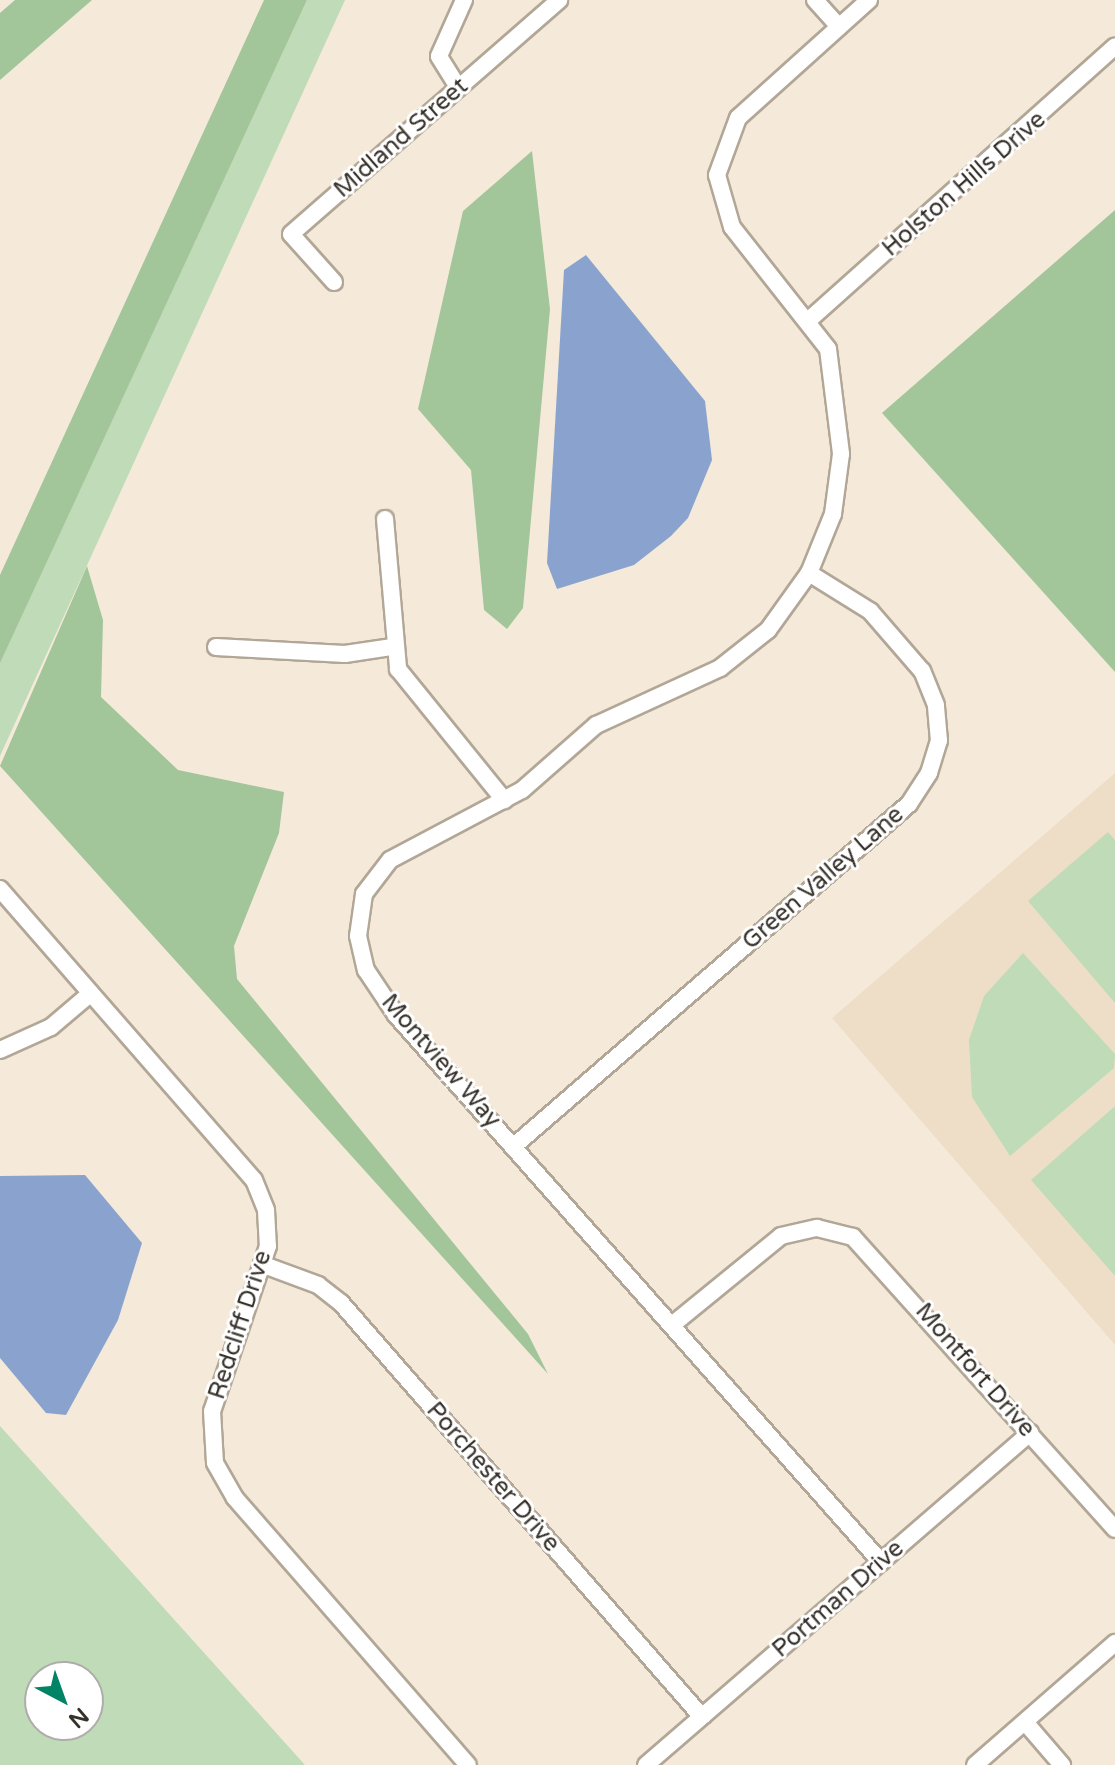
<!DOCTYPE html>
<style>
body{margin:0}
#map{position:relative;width:1115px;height:1765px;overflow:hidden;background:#f5ead9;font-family:"Varela Round",sans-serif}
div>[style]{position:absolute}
.built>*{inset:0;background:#eedec8}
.green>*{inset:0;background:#bfdbb7}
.forest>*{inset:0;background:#a3c59a}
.water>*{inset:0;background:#8aa3ce}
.roads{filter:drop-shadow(2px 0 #b2a797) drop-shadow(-2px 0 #b2a797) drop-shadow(0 2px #b2a797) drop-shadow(0 -2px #b2a797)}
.street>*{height:16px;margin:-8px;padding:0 8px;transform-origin:8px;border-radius:8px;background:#fff}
span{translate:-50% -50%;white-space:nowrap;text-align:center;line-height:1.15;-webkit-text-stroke:6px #fff;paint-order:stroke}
.street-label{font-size:24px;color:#36312b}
.north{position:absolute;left:24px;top:1661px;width:80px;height:80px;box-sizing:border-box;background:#fff;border:2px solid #afadaa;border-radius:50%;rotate:139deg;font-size:22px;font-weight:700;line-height:32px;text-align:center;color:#36312b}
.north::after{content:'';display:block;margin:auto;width:28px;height:36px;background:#018365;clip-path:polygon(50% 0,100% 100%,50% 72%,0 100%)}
</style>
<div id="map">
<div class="built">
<i style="clip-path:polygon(1115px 773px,1115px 1345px,832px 1018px)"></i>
</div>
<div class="green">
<i style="clip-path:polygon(307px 0,345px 0,0 756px,0 662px)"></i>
<i style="clip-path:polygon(1108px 832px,1115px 840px,1115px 1003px,1028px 901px)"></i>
<i style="clip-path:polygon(1023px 953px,1115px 1054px,1114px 1068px,1010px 1156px,972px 1097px,969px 1040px,984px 996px)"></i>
<i style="clip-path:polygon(1115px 1106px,1115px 1276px,1031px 1180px)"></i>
<i style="clip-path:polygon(evenodd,0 1426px,305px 1765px,0 1765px,0 1426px,40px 1677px,88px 1677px,88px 1725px,40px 1725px,40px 1677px)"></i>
</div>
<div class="forest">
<i style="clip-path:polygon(15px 0,92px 0,0 80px,0 13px)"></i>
<i style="clip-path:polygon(264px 0,307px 0,0 663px,0 575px)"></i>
<i style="clip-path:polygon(532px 151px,550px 309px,523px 608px,507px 629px,484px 610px,471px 470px,418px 409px,463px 211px)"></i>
<i style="clip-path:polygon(1115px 210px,1115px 672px,882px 413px)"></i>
<i style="clip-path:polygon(87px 566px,103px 620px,101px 697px,178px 770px,284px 792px,279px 833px,234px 946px,237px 979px,528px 1334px,548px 1374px,0 766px)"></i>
</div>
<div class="water">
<i style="clip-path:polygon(586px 255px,705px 401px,712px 460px,688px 518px,671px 536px,634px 565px,557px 589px,547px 563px,564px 270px)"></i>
<i style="clip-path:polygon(85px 1175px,142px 1243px,118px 1320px,66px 1415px,46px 1413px,0 1358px,0 1176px)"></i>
</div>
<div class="roads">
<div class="street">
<i style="left:815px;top:0;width:36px;rotate:48deg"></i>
<i style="left:869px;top:0;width:176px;rotate:138deg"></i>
<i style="left:738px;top:118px;width:61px;rotate:110.2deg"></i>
<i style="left:717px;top:175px;width:54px;rotate:73.9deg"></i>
<i style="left:732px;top:227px;width:155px;rotate:51.8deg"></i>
<i style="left:828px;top:349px;width:106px;rotate:82.9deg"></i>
<i style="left:841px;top:454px;width:61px;rotate:97.6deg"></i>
<i style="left:833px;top:514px;width:64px;rotate:112.1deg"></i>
<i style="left:809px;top:573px;width:70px;rotate:125.7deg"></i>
<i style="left:768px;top:630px;width:61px;rotate:141.6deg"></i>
<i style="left:720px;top:668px;width:136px;rotate:155.3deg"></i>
<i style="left:596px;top:725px;width:98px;rotate:138.7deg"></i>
<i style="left:522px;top:790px;width:149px;rotate:152.1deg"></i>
<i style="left:390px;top:860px;width:43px;rotate:127.4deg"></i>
<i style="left:364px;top:894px;width:42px;rotate:98.1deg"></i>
<i style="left:358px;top:936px;width:35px;rotate:77deg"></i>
<i style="left:366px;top:970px;width:54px;rotate:56.3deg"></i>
<i style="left:396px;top:1015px;width:731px;rotate:48.44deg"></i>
<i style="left:458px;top:87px;width:36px;rotate:-122deg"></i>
<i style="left:439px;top:56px;width:61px;rotate:-65.9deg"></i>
<i style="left:334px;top:282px;width:64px;rotate:-131.9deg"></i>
<i style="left:291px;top:234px;width:356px;rotate:-41.1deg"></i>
<i style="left:810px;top:319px;width:409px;rotate:-41.8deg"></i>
<i style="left:385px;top:519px;width:151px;rotate:85deg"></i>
<i style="left:398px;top:669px;width:169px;rotate:51deg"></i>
<i style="left:216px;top:647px;width:129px;rotate:3.1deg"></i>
<i style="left:345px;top:654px;width:48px;rotate:-8.5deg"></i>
<i style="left:0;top:889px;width:386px;rotate:48.9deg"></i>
<i style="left:254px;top:1180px;width:32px;rotate:68deg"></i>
<i style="left:266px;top:1210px;width:36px;rotate:87deg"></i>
<i style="left:268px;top:1246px;width:174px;rotate:108.7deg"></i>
<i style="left:212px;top:1411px;width:52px;rotate:86.7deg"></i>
<i style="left:215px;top:1463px;width:40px;rotate:60.3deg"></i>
<i style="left:235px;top:1498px;width:354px;rotate:48.9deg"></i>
<i style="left:0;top:1050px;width:56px;rotate:-24.3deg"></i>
<i style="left:51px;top:1027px;width:52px;rotate:-40.4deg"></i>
<i style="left:514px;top:1146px;width:522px;rotate:-40.89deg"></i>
<i style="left:909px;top:804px;width:37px;rotate:-57deg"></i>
<i style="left:929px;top:773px;width:34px;rotate:-73deg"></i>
<i style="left:939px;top:741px;width:36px;rotate:-95deg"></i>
<i style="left:936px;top:705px;width:37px;rotate:-112deg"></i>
<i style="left:922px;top:671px;width:79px;rotate:-130.9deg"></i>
<i style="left:870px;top:611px;width:72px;rotate:-148.1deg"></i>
<i style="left:264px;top:1265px;width:58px;rotate:20.3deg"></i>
<i style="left:318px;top:1285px;width:29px;rotate:38deg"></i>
<i style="left:341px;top:1303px;width:549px;rotate:48.91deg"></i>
<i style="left:672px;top:1325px;width:141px;rotate:-39.2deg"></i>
<i style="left:781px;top:1236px;width:37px;rotate:-13deg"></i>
<i style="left:817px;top:1228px;width:37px;rotate:14deg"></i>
<i style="left:853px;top:1237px;width:392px;rotate:48.1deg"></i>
<i style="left:1025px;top:1722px;width:57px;rotate:49.3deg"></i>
<i style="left:646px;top:1765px;width:508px;rotate:-40.85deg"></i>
<i style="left:975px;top:1765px;width:186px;rotate:-41.1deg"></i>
</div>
</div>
<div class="street-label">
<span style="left:401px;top:138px;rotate:-41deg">Midland Street</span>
<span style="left:964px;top:184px;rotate:-41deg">Holston Hills Drive</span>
<span style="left:823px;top:878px;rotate:-41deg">Green Valley Lane</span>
<span style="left:441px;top:1061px;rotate:49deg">Montview Way</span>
<span style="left:240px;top:1325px;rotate:-72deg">Redcliff Drive</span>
<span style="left:975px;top:1370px;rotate:49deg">Montfort Drive</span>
<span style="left:493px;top:1477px;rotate:49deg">Porchester Drive</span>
<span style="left:838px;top:1599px;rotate:-41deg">Portman Drive</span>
</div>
<div class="north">N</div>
</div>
